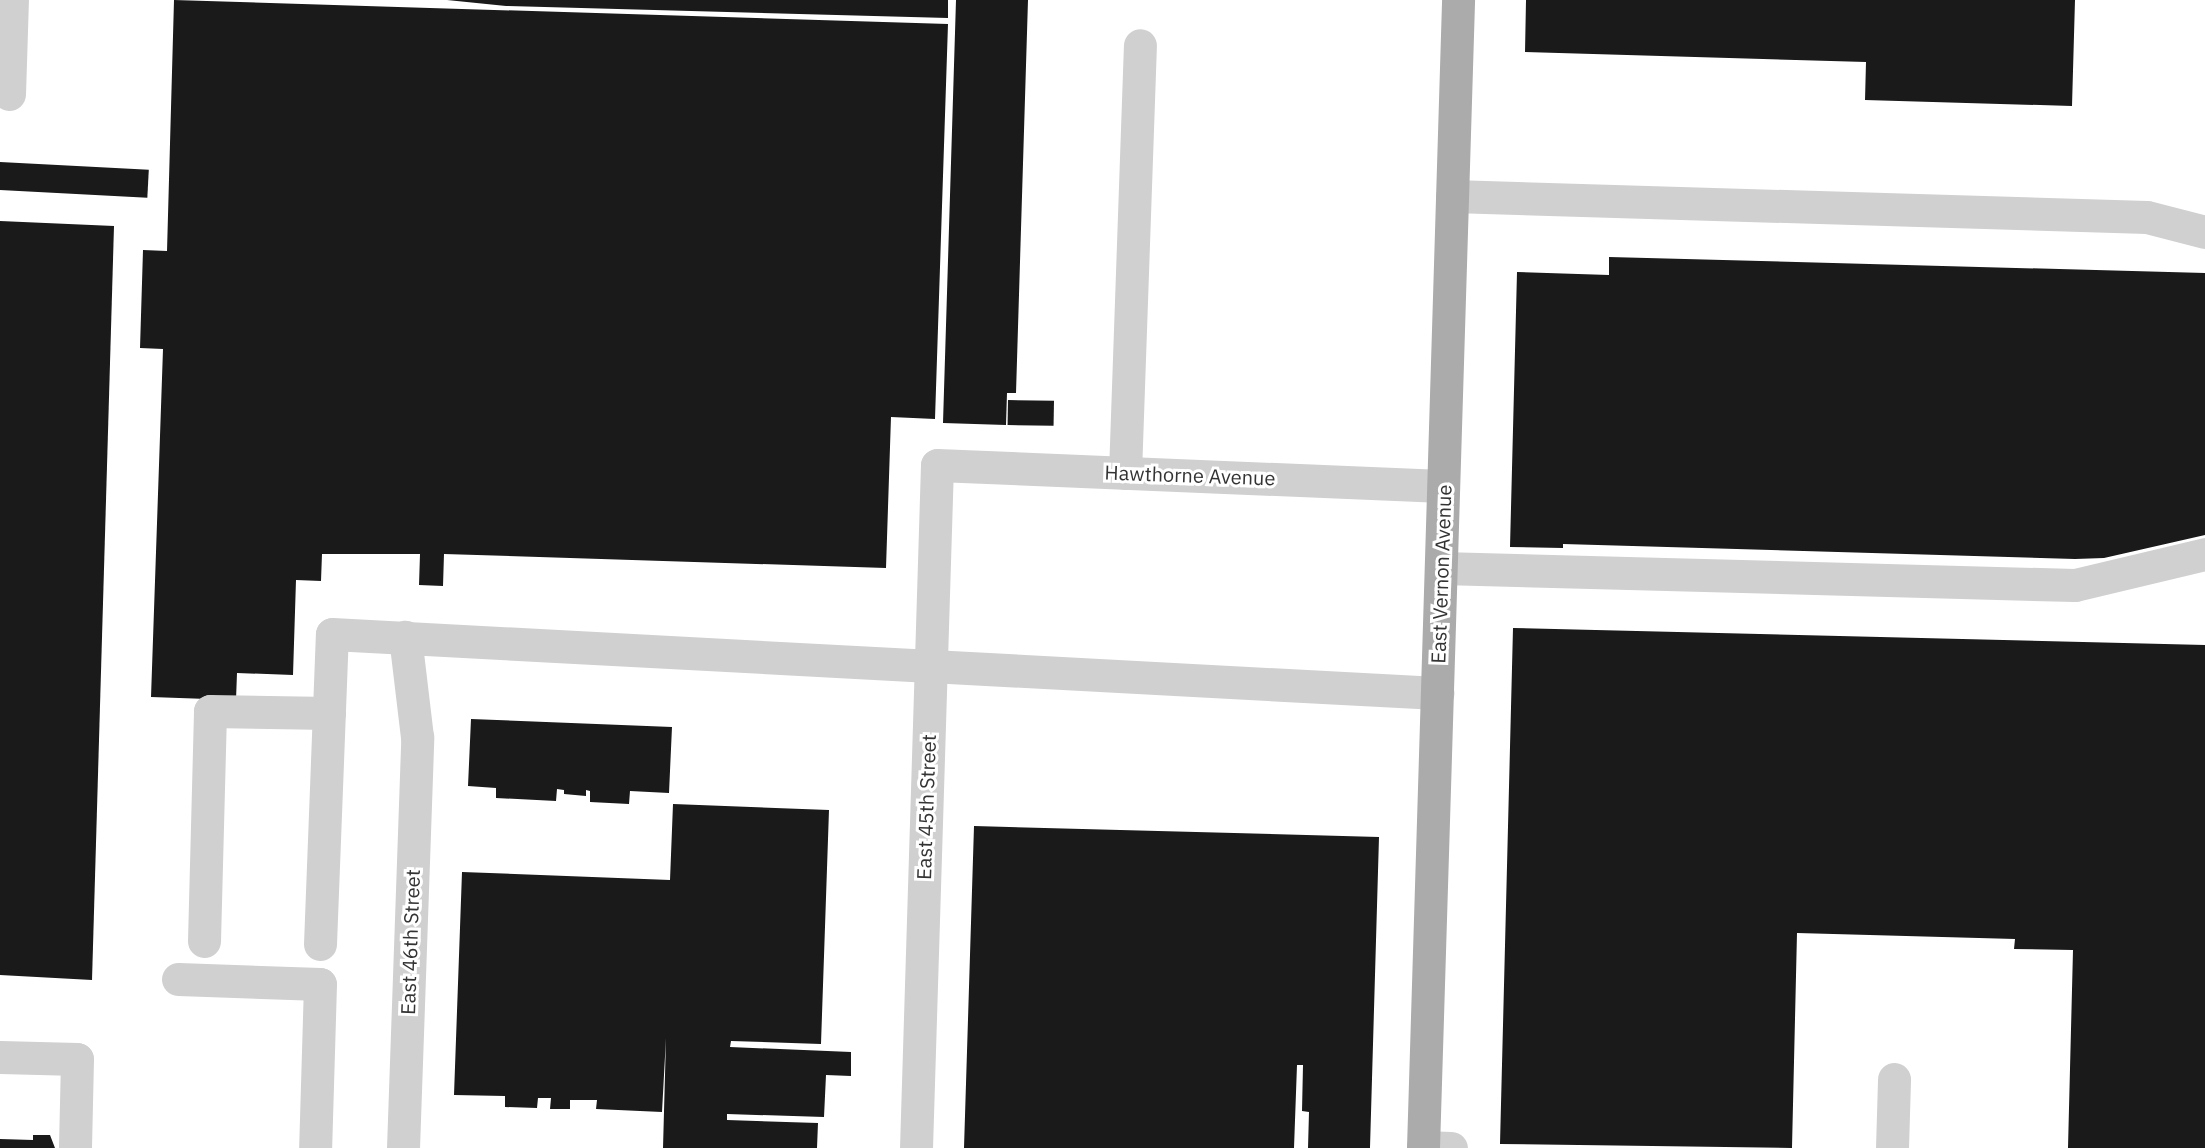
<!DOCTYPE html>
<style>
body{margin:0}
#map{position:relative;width:2205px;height:1148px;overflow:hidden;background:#fff;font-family:"IBM Plex Sans",sans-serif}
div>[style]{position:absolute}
.building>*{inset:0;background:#1a1a1a;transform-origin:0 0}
.minor>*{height:33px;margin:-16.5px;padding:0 16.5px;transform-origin:16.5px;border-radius:16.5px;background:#d0d0d0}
.major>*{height:33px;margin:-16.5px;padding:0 16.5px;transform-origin:16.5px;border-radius:16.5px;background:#ababab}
span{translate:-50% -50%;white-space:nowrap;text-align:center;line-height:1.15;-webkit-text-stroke:6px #fff;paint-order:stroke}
.street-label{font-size:20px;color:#333}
</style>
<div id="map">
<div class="building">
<i style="clip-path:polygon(174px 0,948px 24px,935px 419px,891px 417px,886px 568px,444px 554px,443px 586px,419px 585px,420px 554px,322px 554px,321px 581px,296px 580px,293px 675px,237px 673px,236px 700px,151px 697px,163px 349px,140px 348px,143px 250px,167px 251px)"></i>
<i style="clip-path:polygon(447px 0,948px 0,948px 18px,506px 6px)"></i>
<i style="clip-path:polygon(956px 0,1028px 0,1016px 393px,1007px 393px,1006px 425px,943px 423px)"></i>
<i style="clip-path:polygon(1526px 0,2075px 0,2072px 106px,1865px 100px,1866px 62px,1525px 52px)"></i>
<i style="left:0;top:162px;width:149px;height:28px;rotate:3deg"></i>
<i style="clip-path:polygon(0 221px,114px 226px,92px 980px,0 975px)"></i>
<i style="clip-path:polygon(1609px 257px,2205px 273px,2205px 535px,2104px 558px,2075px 559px,1563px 544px,1563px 548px,1510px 547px,1517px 272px,1609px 275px)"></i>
<i style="left:1008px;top:400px;width:46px;height:25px;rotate:1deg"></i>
<i style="clip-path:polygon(1513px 628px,2205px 645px,2205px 1148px,2068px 1148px,2073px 950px,2014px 949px,2015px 939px,1797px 933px,1792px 1148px,1500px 1144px)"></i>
<i style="clip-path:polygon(471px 719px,672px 727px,669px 793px,630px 791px,629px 804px,590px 802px,590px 791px,586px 790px,586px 796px,564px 794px,564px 790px,557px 789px,556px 801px,496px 798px,496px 788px,468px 786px)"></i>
<i style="clip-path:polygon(673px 804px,829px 810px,821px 1044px,731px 1041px,730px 1047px,851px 1052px,851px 1076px,826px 1075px,824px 1117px,727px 1114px,727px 1120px,818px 1123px,817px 1148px,663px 1148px,666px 1038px,662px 1112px,596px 1109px,597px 1100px,570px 1100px,570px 1109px,550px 1109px,551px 1098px,538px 1098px,537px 1108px,505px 1107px,505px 1096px,454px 1095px,462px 872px,670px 880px)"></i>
<i style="clip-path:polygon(974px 826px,1379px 837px,1370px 1148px,1308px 1148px,1309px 1112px,1302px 1111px,1303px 1065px,1297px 1065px,1294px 1148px,964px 1148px)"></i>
<i style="clip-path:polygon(33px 1135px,50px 1135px,55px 1148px,0 1148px,0 1139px,33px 1140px)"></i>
</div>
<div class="minor">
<i style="left:9px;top:94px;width:94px;rotate:-88.2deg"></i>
<i style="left:1452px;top:196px;width:695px;rotate:1.73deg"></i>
<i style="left:2147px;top:217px;width:60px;rotate:14.5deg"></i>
<i style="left:1125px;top:473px;width:428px;rotate:-88deg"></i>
<i style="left:1441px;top:568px;width:634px;rotate:1.54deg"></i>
<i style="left:2075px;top:585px;width:134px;rotate:-13.4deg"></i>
<i style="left:204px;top:941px;width:230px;rotate:-88.5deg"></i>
<i style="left:210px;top:711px;width:119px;rotate:1deg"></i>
<i style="left:320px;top:944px;width:310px;rotate:-87.8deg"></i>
<i style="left:332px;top:634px;width:1107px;rotate:3.06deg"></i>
<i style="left:178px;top:979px;width:142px;rotate:2deg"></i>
<i style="left:320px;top:984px;width:164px;rotate:91.7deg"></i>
<i style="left:0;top:1057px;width:77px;rotate:1.5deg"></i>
<i style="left:77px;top:1059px;width:89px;rotate:91.3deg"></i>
<i style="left:1423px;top:1147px;width:28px;rotate:2deg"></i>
<i style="left:403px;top:1148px;width:411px;rotate:-88deg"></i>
<i style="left:417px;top:737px;width:101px;rotate:-96.8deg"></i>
<i style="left:916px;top:1148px;width:683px;rotate:-88.24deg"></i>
<i style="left:937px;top:465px;width:506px;rotate:2.38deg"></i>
<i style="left:1892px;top:1148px;width:69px;rotate:-88.3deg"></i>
</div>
<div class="major">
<i style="left:1423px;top:1148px;width:1149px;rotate:-88.25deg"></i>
</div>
<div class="street-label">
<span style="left:1190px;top:475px;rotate:2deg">Hawthorne Avenue</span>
<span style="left:1441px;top:574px;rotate:-88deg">East Vernon Avenue</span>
<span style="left:926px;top:807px;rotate:-88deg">East 45th Street</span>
<span style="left:410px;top:942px;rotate:-88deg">East 46th Street</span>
</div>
</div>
